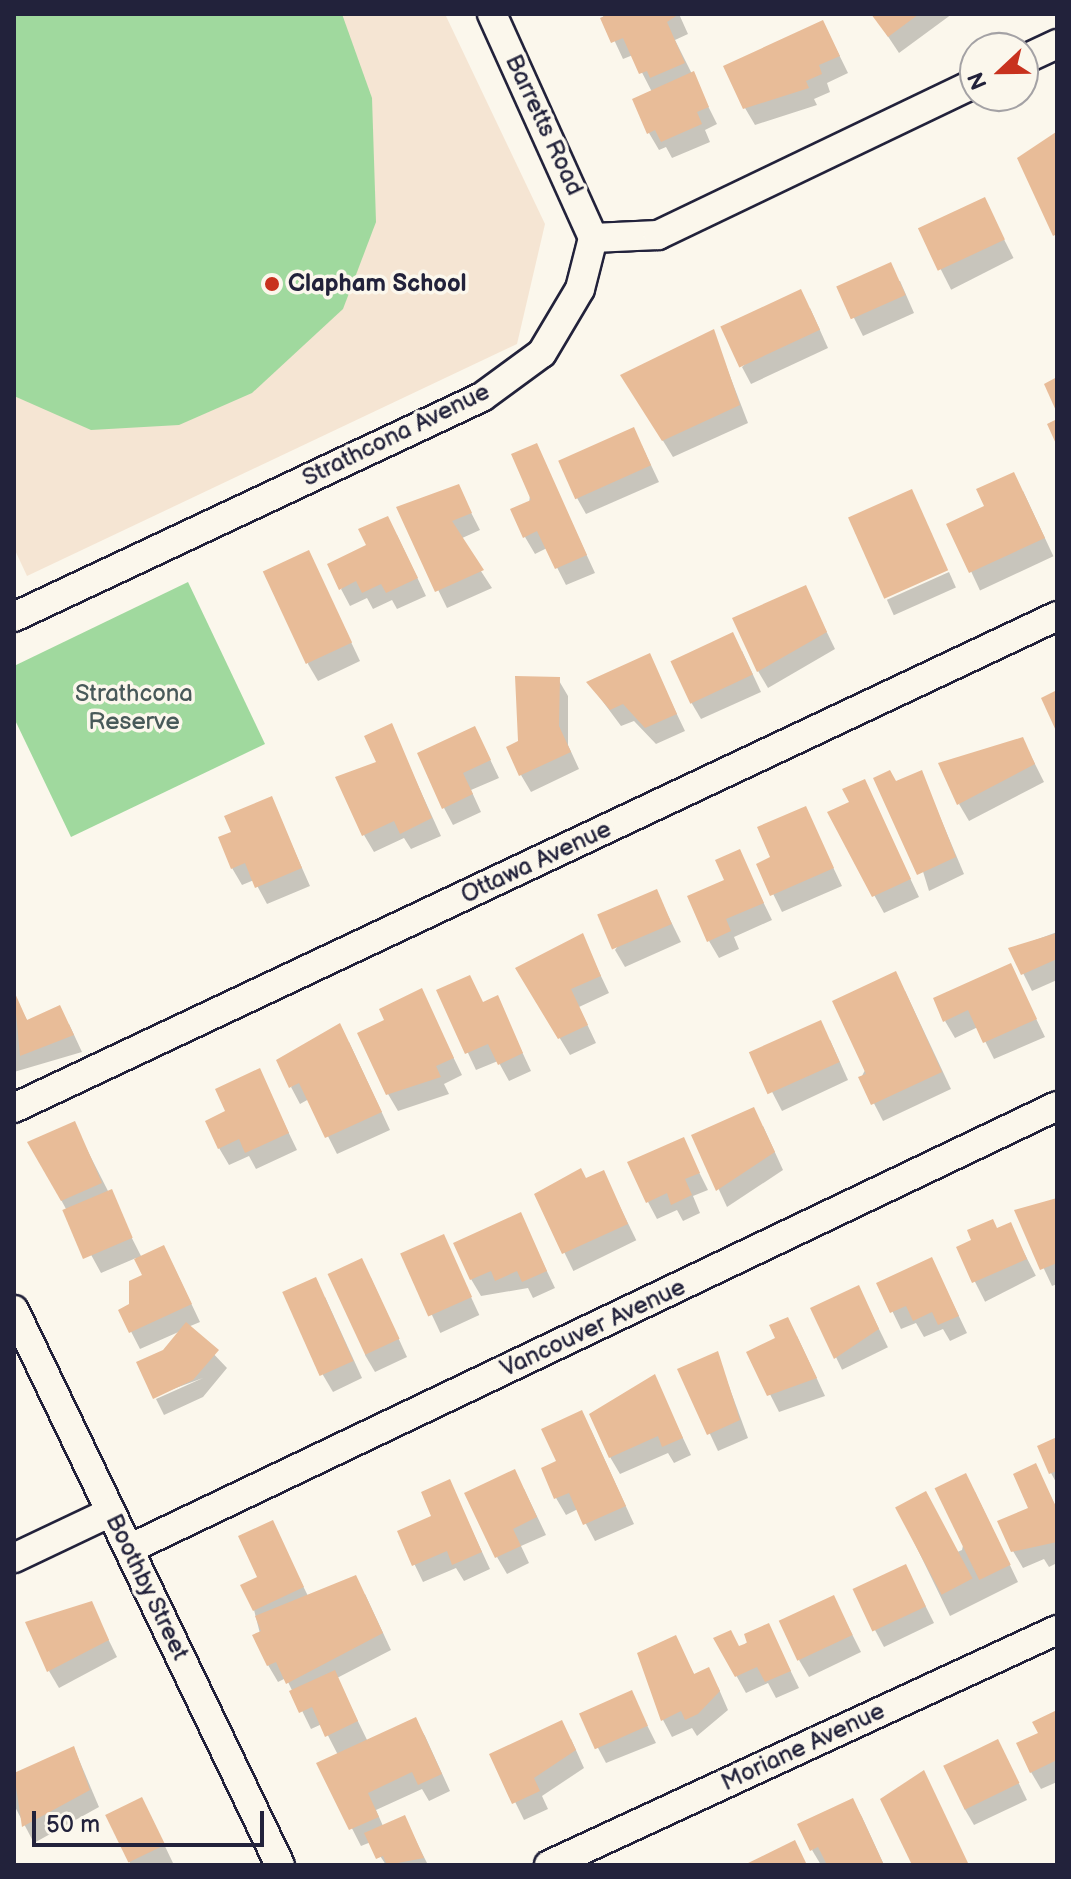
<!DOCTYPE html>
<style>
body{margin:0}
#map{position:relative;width:1071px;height:1879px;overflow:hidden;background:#fbf7ec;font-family:"Balsamiq Sans",sans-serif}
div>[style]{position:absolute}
.built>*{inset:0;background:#f5e5d3}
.green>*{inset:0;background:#a0d99e}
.shadow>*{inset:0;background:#0003;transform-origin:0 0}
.building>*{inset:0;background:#e8bc98;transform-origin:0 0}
.roads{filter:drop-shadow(2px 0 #22223b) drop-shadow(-2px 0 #22223b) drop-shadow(0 2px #22223b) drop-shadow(0 -2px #22223b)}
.street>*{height:28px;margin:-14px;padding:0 14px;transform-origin:14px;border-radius:14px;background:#fbf7ec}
.dots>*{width:22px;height:22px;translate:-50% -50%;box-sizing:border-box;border:4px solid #fbf7ec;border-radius:50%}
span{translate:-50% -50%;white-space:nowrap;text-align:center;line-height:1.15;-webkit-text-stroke:7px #fbf7ec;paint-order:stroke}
.street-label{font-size:24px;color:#22223b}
.poi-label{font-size:24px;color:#22223b;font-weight:700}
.left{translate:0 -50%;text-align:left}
.park-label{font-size:24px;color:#485959}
.frame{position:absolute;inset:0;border:16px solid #22223b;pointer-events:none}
.north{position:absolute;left:959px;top:32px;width:80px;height:80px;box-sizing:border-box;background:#fbf7ec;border:2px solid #a4a2a5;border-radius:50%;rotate:248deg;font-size:22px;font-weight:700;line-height:32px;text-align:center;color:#22223b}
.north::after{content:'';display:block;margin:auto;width:28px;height:36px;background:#c8321e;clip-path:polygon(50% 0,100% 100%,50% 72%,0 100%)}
.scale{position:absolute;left:32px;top:1811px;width:232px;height:36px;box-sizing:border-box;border:4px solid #22223b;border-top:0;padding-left:10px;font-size:24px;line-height:28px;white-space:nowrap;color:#22223b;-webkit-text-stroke:6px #fbf7ec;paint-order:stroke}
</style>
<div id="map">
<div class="built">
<i style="clip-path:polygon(14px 14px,445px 14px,545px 224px,517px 344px,27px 576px,14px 548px)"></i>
</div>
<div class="green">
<i style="clip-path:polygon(14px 14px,342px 14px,372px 98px,376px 222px,343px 309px,252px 393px,179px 425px,91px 430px,14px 396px)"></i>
<i style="clip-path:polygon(188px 582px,265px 744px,71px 837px,14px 718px,14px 666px)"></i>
</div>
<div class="shadow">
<i style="clip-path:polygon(602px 14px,679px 14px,688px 34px,675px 40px,717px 124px,705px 130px,710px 142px,672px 158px,666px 147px,659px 150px,649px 133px,652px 92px,633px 55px,623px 59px)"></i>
<i style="clip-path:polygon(873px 14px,952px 14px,899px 53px)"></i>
<i style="clip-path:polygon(823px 22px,848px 73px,827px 83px,830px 92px,814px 99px,817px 105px,755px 125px,745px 108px)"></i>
<i style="clip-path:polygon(1055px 134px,1057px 137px,1057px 239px,1019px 159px)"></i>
<i style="left:984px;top:200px;width:65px;height:70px;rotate:63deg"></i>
<i style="clip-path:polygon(900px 281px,914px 313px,863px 336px,839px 288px)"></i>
<i style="clip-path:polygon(810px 308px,828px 348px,751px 384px,742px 367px)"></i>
<i style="clip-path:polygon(713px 332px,748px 423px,673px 457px,633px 392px)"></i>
<i style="clip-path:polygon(536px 445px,595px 573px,566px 585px,547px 548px,535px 554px,525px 537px)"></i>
<i style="clip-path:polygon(642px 446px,659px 482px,586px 514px,577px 498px)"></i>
<i style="clip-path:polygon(458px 487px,480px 530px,460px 539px,492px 588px,447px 608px,398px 508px)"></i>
<i style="left:1023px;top:491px;width:72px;height:81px;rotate:65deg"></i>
<i style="clip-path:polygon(397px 535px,426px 596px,397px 609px,392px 600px,373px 609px,367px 598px,350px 606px,341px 589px)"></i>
<i style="clip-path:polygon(317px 570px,360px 661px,318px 681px,308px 664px)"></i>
<i style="left:949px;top:572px;width:17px;height:68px;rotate:66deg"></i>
<i style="clip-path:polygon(805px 587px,835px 649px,768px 688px,758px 671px)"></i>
<i style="clip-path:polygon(742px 651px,761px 692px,701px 719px,691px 702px)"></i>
<i style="clip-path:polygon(649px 656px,685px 731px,656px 744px,634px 721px,621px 726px,589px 683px)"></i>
<i style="clip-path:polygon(558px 679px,568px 696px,568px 745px,579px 769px,531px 792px,521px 775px,520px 743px)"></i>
<i style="clip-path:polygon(391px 726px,441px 836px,411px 849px,404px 838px,374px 852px,364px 835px)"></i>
<i style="clip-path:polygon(475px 728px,499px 778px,471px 790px,481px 812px,453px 825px,444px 808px)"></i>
<i style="clip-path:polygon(1023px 740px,1044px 782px,969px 821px,959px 804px)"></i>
<i style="clip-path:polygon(921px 772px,964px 874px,929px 891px,896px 784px)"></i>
<i style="clip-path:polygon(864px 781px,919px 897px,884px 913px,829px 813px,851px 803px)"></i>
<i style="clip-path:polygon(271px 798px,310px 886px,267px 904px,254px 880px,242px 885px,232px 868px,233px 833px)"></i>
<i style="clip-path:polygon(805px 808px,842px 886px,782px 912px,759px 865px,773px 858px)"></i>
<i style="clip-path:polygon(739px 852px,772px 920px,734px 937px,739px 949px,719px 958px,709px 941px)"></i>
<i style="clip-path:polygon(656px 891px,681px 942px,625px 967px,615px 950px)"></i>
<i style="clip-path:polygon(1057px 932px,1057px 980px,1032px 991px,1011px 949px)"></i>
<i style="clip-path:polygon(582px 936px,609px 993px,579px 1007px,596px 1043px,570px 1055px,518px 969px)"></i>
<i style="clip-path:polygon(1010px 965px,1045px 1037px,994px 1059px,978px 1027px,955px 1038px,945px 1021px)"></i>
<i style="clip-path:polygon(421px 991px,462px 1075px,444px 1084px,449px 1094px,398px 1111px,388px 1094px,387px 1021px)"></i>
<i style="clip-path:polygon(439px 991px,484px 1004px,497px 998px,531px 1071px,509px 1081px,498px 1061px,476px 1070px)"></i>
<i style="clip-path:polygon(905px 991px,951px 1089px,883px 1121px,861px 1078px)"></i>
<i style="clip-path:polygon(14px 995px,28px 1022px,69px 1024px,82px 1052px,14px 1072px)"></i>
<i style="clip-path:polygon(830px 1040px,848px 1080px,782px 1111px,753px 1055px)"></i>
<i style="clip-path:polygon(349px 1042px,390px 1130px,337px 1154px,309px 1099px,300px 1104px,291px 1087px)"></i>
<i style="clip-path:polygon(259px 1071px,297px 1150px,256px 1169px,249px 1156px,229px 1165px,219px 1148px,228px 1112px)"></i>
<i style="clip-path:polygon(74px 1124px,142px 1258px,173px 1265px,200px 1322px,188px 1327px,227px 1368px,203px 1397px,164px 1415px,156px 1399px,203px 1378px,154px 1396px,165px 1352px,183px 1330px,140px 1349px,120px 1310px,131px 1305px,145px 1276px,136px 1258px,101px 1273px,30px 1143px)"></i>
<i style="clip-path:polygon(763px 1126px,783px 1170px,727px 1207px,694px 1136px)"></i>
<i style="clip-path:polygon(683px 1140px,708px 1190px,693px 1196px,700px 1213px,683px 1221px,677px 1210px,657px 1219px,648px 1202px)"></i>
<i style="left:603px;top:1172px;width:76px;height:70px;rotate:64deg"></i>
<i style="clip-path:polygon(1057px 1199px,1057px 1284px,1052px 1286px,1017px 1211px)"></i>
<i style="clip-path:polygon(520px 1215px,555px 1288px,533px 1298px,528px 1288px,481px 1296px,471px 1279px)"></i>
<i style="left:1010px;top:1225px;width:57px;height:57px;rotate:63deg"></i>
<i style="left:443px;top:1237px;width:86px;height:43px;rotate:65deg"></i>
<i style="clip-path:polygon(932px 1260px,967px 1333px,950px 1341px,943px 1329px,924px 1337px,916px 1323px,901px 1329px,879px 1284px)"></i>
<i style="clip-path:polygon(371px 1278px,407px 1357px,375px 1372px,365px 1355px)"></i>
<i style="left:859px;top:1288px;width:66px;height:51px;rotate:64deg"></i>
<i style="clip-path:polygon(325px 1297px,362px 1378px,333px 1392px,323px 1375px)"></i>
<i style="clip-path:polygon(797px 1336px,825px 1396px,779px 1412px,749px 1353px)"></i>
<i style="clip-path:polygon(717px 1354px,748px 1438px,718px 1451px,680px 1370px)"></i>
<i style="clip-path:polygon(654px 1377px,691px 1455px,674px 1463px,668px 1453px,620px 1474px,610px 1457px)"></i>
<i style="clip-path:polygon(591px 1430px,634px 1524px,595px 1541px,578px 1509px,566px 1515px,556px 1498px,559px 1462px)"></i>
<i style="clip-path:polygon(1057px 1439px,1057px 1484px,1051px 1473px)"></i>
<i style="clip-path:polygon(1035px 1465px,1057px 1509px,1057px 1563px,1049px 1567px,1044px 1559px,1023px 1568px,1013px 1551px,1031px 1509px)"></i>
<i style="clip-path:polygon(449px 1481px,490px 1569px,464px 1581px,456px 1568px,423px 1582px,399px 1532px,434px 1517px)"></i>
<i style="clip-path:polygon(524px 1489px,546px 1535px,521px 1546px,529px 1563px,507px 1574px,497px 1557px)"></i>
<i style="clip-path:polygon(975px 1492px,1018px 1582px,950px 1616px,897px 1507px,955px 1553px,962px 1550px)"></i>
<i style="clip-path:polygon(272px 1523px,308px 1596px,365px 1594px,391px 1650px,337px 1678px,368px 1742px,415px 1720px,425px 1736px,450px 1791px,429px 1801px,422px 1789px,376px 1810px,383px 1826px,404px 1817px,428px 1865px,386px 1865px,371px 1842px,361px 1846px,319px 1764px,338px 1755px,322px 1724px,311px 1729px,286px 1678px,278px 1682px,268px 1665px,254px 1610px)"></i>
<i style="clip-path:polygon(906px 1567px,934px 1623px,884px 1647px,875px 1630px)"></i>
<i style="clip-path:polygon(834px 1598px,861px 1652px,809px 1677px,799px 1660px)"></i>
<i style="clip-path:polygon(91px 1604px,117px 1657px,59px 1688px,49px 1671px)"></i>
<i style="clip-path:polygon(768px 1625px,799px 1688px,776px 1698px,768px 1683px,746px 1693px,716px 1639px,740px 1648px)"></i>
<i style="clip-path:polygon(675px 1638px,695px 1676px,718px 1687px,728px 1710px,697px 1736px,692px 1728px,672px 1737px,663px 1720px)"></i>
<i style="clip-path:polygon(631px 1693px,656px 1743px,606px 1763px,597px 1746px)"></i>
<i style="clip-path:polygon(1057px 1712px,1057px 1782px,1041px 1789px,1031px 1772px,1041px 1734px)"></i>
<i style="clip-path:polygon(571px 1739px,584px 1768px,542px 1796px,548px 1809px,524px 1820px,492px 1755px)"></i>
<i style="clip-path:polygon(74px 1748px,99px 1807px,34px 1843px,14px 1805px,14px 1776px)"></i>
<i style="clip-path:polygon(1007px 1759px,1027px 1800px,974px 1825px,964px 1808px)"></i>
<i style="clip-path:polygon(852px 1800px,862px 1817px,884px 1865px,821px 1865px,812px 1850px)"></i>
<i style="clip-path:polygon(107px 1816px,151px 1817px,173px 1863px,131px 1865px)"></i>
</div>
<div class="building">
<i style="clip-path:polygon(609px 14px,679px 14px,667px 22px,685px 63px,650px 78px,647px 71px,639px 74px,623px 38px,611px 43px,600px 18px)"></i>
<i style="clip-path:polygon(871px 14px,919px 14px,888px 37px)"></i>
<i style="clip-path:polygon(823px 20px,840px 56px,819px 65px,822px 74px,806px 81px,809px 88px,743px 109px,723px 66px)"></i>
<i style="clip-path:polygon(694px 71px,709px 107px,697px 112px,702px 124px,661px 142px,655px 130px,647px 134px,632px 99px)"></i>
<i style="clip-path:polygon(1056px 132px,1057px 234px,1053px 236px,1017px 158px)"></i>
<i style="left:985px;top:197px;width:47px;height:74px;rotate:65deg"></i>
<i style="left:891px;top:262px;width:36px;height:60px;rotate:66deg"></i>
<i style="left:801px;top:289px;width:45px;height:89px;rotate:65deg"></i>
<i style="clip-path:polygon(714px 329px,740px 405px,662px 441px,620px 375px)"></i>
<i style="clip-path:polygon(1057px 377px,1057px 413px,1044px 384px)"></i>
<i style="clip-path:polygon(1057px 419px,1057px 446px,1047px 424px)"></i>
<i style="left:634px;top:427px;width:42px;height:83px;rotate:66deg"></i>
<i style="clip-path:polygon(537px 443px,587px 555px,555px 569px,537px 531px,523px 538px,510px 509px,531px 500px,511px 454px)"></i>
<i style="clip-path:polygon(1014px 472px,1045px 538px,969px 573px,946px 524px,984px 506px,976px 489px)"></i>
<i style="clip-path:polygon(459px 484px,472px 513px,452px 521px,484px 570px,435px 592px,396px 507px)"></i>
<i style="left:912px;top:489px;width:89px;height:70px;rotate:66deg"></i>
<i style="clip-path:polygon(388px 516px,418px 578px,386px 593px,381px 584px,362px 593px,356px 581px,339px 590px,327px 564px,366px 545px,358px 529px)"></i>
<i style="left:309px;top:550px;width:102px;height:51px;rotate:65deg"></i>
<i style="clip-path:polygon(806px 585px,827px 632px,757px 672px,732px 618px)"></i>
<i style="left:733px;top:632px;width:47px;height:69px;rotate:65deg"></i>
<i style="clip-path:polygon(650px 653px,677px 714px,645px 728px,623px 704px,610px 710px,586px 682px)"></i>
<i style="clip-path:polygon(515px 676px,560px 677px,559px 726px,571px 752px,519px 776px,506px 747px,518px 741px)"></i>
<i style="clip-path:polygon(1057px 690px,1057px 733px,1041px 698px)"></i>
<i style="clip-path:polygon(392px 723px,432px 818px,400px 834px,394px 821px,362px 836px,335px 777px,376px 762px,364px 736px)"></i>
<i style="clip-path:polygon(475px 726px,491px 760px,463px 773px,473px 794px,442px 809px,417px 753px)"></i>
<i style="clip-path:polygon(1023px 737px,1035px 764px,957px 805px,938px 763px)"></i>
<i style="clip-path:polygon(890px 770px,896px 781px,922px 770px,956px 857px,917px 875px,873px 778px)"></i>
<i style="clip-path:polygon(865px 779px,911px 879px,872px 897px,827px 812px,849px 802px,842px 789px)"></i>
<i style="clip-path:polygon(272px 796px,302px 868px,255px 888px,245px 863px,231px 869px,218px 837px,231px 832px,224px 816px)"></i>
<i style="clip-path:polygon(806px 806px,834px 868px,770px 896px,756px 864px,770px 857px,757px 827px)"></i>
<i style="clip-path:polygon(740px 849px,764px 903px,726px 919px,731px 931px,707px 942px,687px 896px,724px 880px,715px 860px)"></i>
<i style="left:657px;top:889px;width:38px;height:65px;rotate:67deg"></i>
<i style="clip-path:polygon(583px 933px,601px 976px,571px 989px,588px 1025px,558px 1039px,515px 968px)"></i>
<i style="clip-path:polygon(1057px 933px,1057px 959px,1021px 975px,1008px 948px)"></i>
<i style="clip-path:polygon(1011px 963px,1037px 1019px,983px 1043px,968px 1010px,943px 1022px,933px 998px)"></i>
<i style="clip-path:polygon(896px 971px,942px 1072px,871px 1105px,858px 1077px,866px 1074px,832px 1001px)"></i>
<i style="clip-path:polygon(470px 975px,483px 1002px,498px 995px,523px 1053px,498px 1065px,488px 1044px,465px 1054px,436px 990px)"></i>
<i style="clip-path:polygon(422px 988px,454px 1058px,436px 1066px,441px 1077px,386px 1095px,357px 1033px,384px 1020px,379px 1009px)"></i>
<i style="clip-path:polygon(14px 991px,27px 1020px,60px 1005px,74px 1035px,20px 1056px)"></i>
<i style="left:821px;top:1020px;width:46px;height:79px;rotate:66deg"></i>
<i style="clip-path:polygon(340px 1023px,382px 1112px,325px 1138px,299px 1083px,289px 1088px,276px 1060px)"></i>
<i style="clip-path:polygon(260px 1068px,289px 1133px,245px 1153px,239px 1139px,218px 1149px,205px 1121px,225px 1111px,215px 1089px)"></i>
<i style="clip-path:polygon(754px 1107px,775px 1152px,716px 1191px,691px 1135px)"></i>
<i style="clip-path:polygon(75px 1121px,102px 1183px,61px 1201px,27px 1142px)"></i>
<i style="clip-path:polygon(684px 1137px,700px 1173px,685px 1179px,692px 1195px,671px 1205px,667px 1193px,646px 1203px,627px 1162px)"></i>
<i style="clip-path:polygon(581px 1168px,586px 1178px,604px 1170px,628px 1224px,562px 1254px,534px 1194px)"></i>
<i style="left:112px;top:1189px;width:53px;height:54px;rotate:67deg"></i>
<i style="clip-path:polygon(1057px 1198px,1057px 1263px,1040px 1270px,1014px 1210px)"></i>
<i style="clip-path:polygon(521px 1212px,547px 1271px,522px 1282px,517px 1271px,495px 1281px,491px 1271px,470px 1280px,453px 1243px)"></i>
<i style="clip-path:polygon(993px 1219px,997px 1228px,1011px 1222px,1027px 1259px,972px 1283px,956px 1247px,971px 1240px,967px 1230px)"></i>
<i style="left:444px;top:1234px;width:69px;height:48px;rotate:66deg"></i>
<i style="clip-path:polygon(164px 1245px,192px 1304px,129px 1333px,118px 1310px,129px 1304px,129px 1281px,142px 1275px,134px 1259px)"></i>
<i style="clip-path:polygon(932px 1257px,959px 1316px,938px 1325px,932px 1312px,913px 1321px,906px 1306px,890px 1313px,876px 1283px)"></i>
<i style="left:362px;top:1258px;width:89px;height:38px;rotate:65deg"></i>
<i style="left:316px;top:1277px;width:92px;height:37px;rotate:66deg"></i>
<i style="clip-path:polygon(859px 1285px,879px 1329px,834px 1359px,810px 1308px)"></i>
<i style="clip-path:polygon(788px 1317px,817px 1378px,767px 1396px,746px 1352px,775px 1338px,769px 1325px)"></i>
<i style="clip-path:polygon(186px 1322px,219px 1350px,193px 1380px,153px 1399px,136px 1362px,163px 1350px)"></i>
<i style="clip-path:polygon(718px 1351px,740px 1420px,707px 1435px,677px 1369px)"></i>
<i style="clip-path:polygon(655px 1374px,683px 1438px,662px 1447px,658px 1436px,609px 1458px,589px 1414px)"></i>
<i style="clip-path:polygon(582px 1410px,626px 1506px,583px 1525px,569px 1493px,554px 1499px,541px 1468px,556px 1461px,541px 1429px)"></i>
<i style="clip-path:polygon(1057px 1437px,1057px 1471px,1049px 1474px,1037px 1446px)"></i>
<i style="clip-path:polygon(1036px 1463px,1057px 1509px,1057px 1542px,1011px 1552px,997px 1521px,1028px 1508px,1013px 1474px)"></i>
<i style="clip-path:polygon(515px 1469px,537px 1517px,513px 1529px,521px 1546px,495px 1558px,464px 1493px)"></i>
<i style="left:966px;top:1473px;width:102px;height:35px;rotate:64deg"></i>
<i style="clip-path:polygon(450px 1479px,482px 1552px,452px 1565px,447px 1551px,412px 1566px,397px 1531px,431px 1516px,421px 1492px)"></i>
<i style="left:926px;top:1491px;width:99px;height:35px;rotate:62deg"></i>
<i style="clip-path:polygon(273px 1520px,304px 1587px,253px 1611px,240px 1585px,257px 1577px,238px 1536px)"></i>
<i style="left:906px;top:1564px;width:47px;height:59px;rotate:65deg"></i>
<i style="clip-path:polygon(356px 1575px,383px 1633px,286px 1684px,276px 1662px,267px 1666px,252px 1635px,261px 1631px,255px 1616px)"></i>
<i style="left:834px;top:1595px;width:44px;height:61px;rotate:65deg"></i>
<i style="clip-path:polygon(92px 1601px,109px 1640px,47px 1672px,25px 1622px)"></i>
<i style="clip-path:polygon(769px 1623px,791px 1671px,765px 1682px,757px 1667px,735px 1677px,713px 1638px,731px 1630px,739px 1646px,747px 1643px,744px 1634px)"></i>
<i style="clip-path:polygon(676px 1635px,694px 1674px,709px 1667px,720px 1691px,698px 1714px,685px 1720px,681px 1711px,661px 1721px,637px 1653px)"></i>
<i style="clip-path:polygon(335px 1670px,358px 1721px,325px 1737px,312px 1707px,299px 1713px,289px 1691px)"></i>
<i style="left:632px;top:1690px;width:39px;height:58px;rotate:66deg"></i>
<i style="clip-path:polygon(1057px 1710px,1057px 1760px,1030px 1773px,1016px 1743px,1038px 1733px,1032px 1722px)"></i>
<i style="clip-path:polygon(416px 1717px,442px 1774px,418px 1785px,412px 1772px,368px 1793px,379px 1817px,349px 1830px,316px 1763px)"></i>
<i style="clip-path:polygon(562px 1720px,576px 1750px,534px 1778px,540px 1791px,512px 1804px,489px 1754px)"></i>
<i style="left:998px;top:1739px;width:49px;height:61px;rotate:64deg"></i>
<i style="clip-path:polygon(74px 1746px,90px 1790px,22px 1827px,14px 1773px)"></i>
<i style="clip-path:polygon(924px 1770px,968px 1863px,962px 1865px,912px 1865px,880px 1799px)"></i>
<i style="left:142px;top:1797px;width:53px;height:41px;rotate:64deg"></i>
<i style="clip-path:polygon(853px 1798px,884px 1865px,827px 1865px,818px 1847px,810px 1851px,797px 1824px)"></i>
<i style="clip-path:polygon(405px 1815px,424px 1858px,387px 1865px,383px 1856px,376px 1859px,364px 1833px)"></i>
<i style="clip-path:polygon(795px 1840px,807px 1865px,744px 1865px)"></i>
</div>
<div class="roads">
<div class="street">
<i style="left:492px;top:14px;width:246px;rotate:65.7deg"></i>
<i style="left:1023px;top:60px;width:38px;rotate:-25deg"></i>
<i style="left:14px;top:617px;width:517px;rotate:-25.18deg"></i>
<i style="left:482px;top:397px;width:74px;rotate:-36.3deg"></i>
<i style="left:542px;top:353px;width:74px;rotate:-59.3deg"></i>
<i style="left:580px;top:289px;width:53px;rotate:-75.7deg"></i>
<i style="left:593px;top:238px;width:65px;rotate:-2.6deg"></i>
<i style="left:658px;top:235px;width:352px;rotate:-25.6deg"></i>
<i style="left:14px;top:1108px;width:1153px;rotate:-25.25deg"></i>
<i style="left:14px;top:1310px;width:615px;rotate:64.39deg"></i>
<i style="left:129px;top:1549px;width:1028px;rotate:-25.52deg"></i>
<i style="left:14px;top:1558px;width:107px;rotate:-25.4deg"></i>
<i style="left:549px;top:1865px;width:560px;rotate:-24.83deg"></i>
</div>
</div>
<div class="dots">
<i style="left:272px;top:284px;background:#c8321e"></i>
</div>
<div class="street-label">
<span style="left:544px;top:125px;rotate:65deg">Barretts Road</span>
<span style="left:396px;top:435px;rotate:-26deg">Strathcona Avenue</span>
<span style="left:536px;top:862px;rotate:-25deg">Ottawa Avenue</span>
<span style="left:593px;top:1328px;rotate:-25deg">Vancouver Avenue</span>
<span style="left:147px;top:1587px;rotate:64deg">Boothby Street</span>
<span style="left:803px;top:1747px;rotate:-25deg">Moriane Avenue</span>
</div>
<div class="poi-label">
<span class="left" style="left:288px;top:284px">Clapham School</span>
</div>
<div class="park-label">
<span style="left:134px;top:708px">Strathcona<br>Reserve</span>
</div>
<div class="frame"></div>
<div class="north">N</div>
<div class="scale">50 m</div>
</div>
